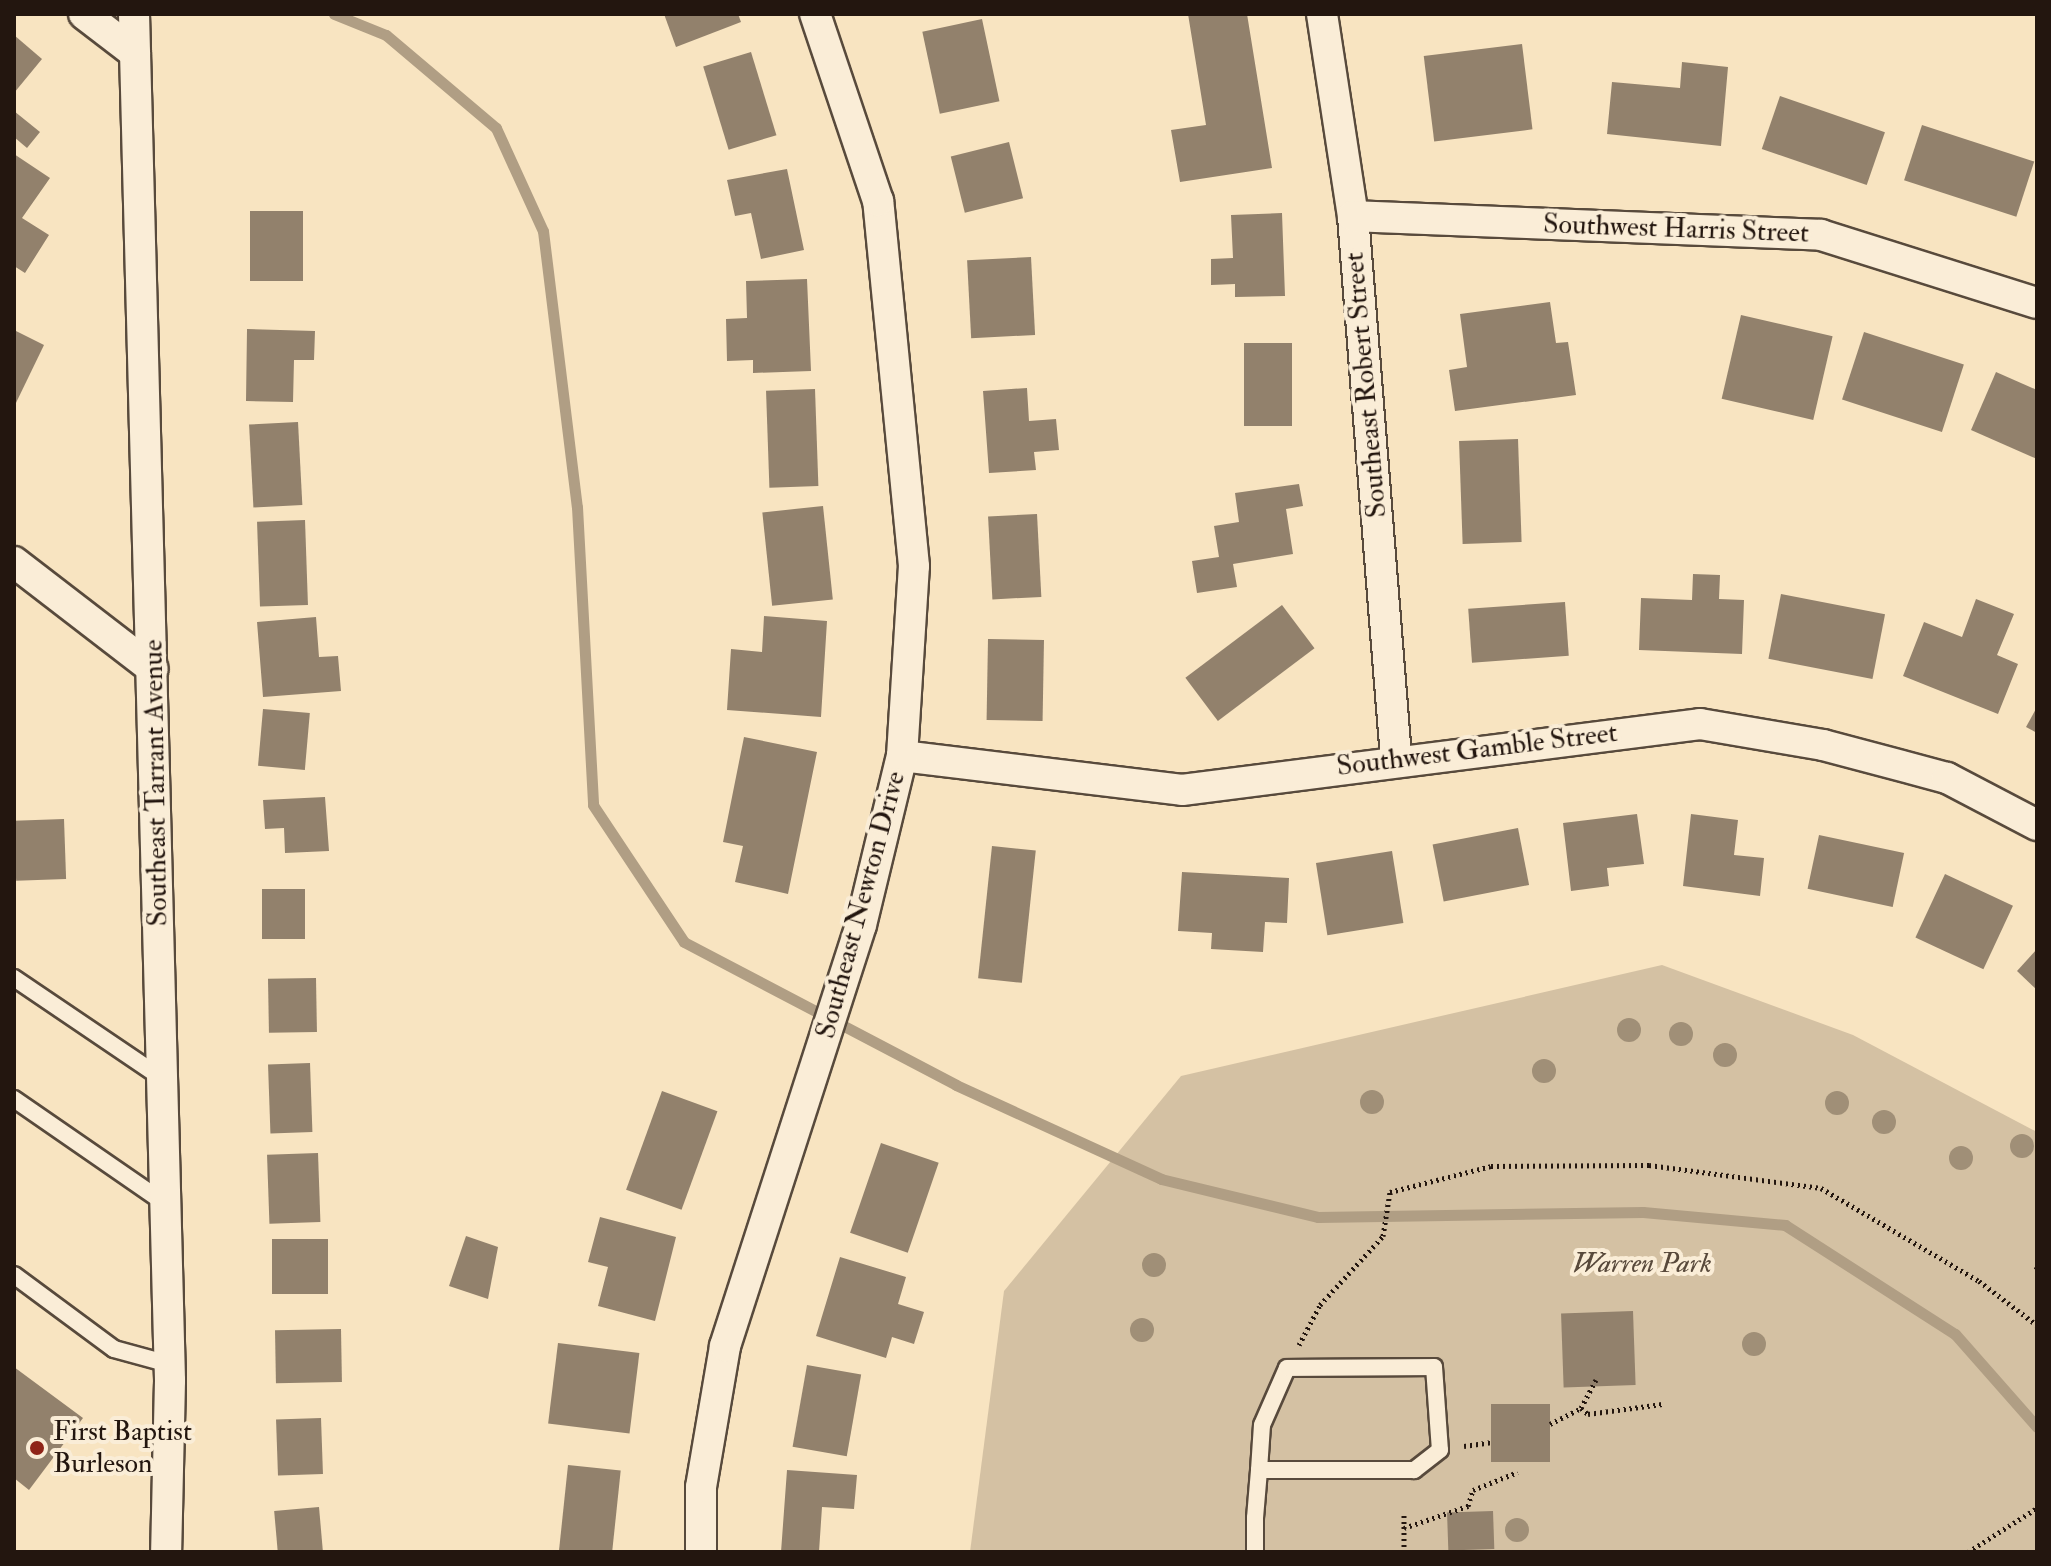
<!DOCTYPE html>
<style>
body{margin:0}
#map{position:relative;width:2051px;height:1566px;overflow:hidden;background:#f8e4c1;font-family:"IM FELL Double Pica",serif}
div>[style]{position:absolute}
.green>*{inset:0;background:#d4c1a3}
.stream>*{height:11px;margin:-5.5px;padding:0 5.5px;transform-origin:5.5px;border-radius:5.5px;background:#b09e84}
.building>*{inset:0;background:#92816c;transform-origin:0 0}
.path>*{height:5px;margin-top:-2.5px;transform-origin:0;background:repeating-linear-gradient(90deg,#23160f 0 2px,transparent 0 6px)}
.roads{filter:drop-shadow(2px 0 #584a3c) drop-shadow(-2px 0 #584a3c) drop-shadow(0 2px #584a3c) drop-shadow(0 -2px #584a3c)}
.service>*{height:16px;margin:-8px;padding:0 8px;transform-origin:8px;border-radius:8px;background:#faedd7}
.minor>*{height:30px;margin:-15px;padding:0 15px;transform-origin:15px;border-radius:15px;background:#faedd7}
.trees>*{width:24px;height:24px;margin:-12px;border-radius:50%;background:#a08f77}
.dots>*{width:22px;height:22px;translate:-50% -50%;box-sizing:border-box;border:4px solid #faedd7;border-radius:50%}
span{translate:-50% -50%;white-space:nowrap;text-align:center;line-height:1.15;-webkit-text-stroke:8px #faedd7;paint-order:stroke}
.street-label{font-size:28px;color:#23160f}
.park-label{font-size:28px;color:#58493b;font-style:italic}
.poi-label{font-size:28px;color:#23160f}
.left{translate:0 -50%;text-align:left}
.frame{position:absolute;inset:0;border:16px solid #23160f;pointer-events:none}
</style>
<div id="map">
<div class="green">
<i style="clip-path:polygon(1662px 965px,1853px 1035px,2037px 1132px,2037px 1552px,970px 1552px,1004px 1291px,1181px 1076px)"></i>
</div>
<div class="stream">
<i style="left:334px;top:14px;width:56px;rotate:22deg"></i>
<i style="left:386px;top:35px;width:144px;rotate:40.2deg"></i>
<i style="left:496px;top:128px;width:113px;rotate:65.5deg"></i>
<i style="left:543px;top:231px;width:278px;rotate:83deg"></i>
<i style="left:577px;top:507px;width:298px;rotate:86.9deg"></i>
<i style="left:593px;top:805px;width:164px;rotate:56.4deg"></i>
<i style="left:684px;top:942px;width:307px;rotate:27.7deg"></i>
<i style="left:956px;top:1085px;width:226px;rotate:24.6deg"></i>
<i style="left:1161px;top:1179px;width:162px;rotate:13.6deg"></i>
<i style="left:1318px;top:1217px;width:325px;rotate:-0.9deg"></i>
<i style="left:1643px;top:1212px;width:143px;rotate:5.2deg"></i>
<i style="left:1785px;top:1225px;width:202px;rotate:32.7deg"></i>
<i style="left:1955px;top:1334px;width:124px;rotate:48.6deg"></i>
</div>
<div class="building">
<i style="clip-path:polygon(664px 14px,738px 14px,741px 22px,676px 47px)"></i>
<i style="clip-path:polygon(1188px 14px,1247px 14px,1272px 168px,1180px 182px,1171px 130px,1206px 125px)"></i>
<i style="left:982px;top:19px;width:84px;height:61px;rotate:78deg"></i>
<i style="clip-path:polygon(14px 35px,42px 59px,14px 93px)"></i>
<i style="left:1522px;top:44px;width:86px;height:99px;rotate:83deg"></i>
<i style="left:751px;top:52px;width:87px;height:50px;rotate:73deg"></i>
<i style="clip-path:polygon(1682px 62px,1728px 67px,1721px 146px,1607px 134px,1612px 82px,1680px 88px)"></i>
<i style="left:1780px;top:96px;width:111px;height:56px;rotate:19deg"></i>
<i style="clip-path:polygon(14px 111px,40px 132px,27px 148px,14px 137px)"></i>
<i style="left:1922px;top:125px;width:118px;height:58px;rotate:18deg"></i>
<i style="left:1009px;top:142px;width:58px;height:60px;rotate:76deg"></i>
<i style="clip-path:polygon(14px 154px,50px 178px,22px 218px,49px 235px,25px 273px,14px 266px)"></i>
<i style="clip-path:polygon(787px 169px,804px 250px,761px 259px,751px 213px,735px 216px,727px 180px)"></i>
<i style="left:250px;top:211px;width:53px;height:70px"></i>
<i style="clip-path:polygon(1282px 213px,1285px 296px,1235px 297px,1235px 284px,1211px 285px,1211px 259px,1233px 258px,1231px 215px)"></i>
<i style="left:1031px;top:257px;width:78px;height:64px;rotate:87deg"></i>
<i style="clip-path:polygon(807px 279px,811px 371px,753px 373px,753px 360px,727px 361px,726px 319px,747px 318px,746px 281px)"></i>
<i style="clip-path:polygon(1550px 302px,1556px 343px,1568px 342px,1576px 395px,1455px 411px,1449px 370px,1467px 367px,1460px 314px)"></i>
<i style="left:1741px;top:315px;width:94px;height:86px;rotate:13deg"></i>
<i style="clip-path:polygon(247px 329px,315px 331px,314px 360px,294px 360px,293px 402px,246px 401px)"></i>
<i style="clip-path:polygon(14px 330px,44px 345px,14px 407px)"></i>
<i style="left:1864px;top:332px;width:105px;height:71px;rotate:18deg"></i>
<i style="left:1244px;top:343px;width:48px;height:83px"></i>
<i style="clip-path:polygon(1996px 372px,2037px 390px,2037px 459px,1971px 430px)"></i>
<i style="clip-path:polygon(1027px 388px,1029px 421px,1056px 419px,1059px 450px,1034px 452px,1036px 470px,989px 473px,983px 391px)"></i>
<i style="left:815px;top:389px;width:97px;height:49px;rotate:88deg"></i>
<i style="left:298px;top:422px;width:83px;height:49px;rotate:87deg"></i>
<i style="left:1518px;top:439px;width:103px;height:59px;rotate:88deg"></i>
<i style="clip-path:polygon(1299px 484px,1303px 506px,1286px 509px,1293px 554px,1233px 564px,1237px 587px,1197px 593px,1192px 561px,1219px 557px,1214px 526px,1239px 522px,1235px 493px)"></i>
<i style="left:823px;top:506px;width:94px;height:61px;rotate:84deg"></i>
<i style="left:1037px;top:514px;width:83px;height:49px;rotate:87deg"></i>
<i style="left:305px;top:520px;width:85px;height:48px;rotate:88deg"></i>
<i style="clip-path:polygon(1693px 574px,1720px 575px,1719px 599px,1744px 600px,1742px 654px,1639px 650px,1641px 598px,1692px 600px)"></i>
<i style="left:1781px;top:594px;width:106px;height:66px;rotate:11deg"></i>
<i style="clip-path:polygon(1976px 599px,2014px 614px,1997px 655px,2018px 664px,1998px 714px,1903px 676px,1924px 622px,1962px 637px)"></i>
<i style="left:1565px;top:602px;width:54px;height:97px;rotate:86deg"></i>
<i style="left:1282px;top:605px;width:54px;height:121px;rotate:53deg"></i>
<i style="clip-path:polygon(764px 616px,827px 621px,821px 717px,727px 710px,731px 649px,762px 652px)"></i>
<i style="clip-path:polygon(316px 617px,319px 657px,338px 656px,341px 691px,263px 697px,257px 622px)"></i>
<i style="left:988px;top:639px;width:56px;height:81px;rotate:1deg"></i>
<i style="clip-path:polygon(2037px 707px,2037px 733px,2026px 727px)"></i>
<i style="left:263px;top:709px;width:47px;height:57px;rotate:5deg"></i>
<i style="clip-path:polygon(744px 737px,817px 752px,788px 894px,735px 882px,743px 846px,723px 842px)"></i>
<i style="clip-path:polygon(325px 797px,329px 851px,285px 853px,284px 828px,265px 829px,263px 800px)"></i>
<i style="clip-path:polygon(1637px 814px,1644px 864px,1607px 868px,1609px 886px,1571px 891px,1563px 823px)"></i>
<i style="clip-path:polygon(1691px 814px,1738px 820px,1734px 855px,1764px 858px,1760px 896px,1683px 886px)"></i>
<i style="left:64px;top:819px;width:60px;height:50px;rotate:88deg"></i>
<i style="left:1518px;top:828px;width:58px;height:87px;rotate:79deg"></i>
<i style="left:1819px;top:835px;width:87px;height:55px;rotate:12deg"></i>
<i style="left:992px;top:846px;width:44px;height:133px;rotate:6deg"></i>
<i style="left:1392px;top:851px;width:73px;height:77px;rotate:81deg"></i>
<i style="clip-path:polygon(1182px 872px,1289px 878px,1287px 923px,1265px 922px,1263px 952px,1211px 949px,1212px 933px,1178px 931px)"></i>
<i style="left:1945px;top:874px;width:75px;height:70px;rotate:25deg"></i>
<i style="left:262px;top:889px;width:43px;height:50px"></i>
<i style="clip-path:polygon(2037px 949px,2037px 990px,2017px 971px)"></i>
<i style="left:316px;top:978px;width:54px;height:48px;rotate:89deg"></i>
<i style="left:310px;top:1063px;width:69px;height:42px;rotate:88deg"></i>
<i style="left:662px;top:1091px;width:59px;height:105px;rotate:20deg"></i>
<i style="left:881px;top:1143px;width:61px;height:95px;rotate:19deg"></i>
<i style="left:318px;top:1153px;width:69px;height:51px;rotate:88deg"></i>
<i style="clip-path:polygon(600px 1217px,676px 1237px,655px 1321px,598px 1306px,608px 1267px,588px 1262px)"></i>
<i style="clip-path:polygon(466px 1236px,498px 1247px,488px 1299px,449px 1286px)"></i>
<i style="left:272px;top:1239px;width:56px;height:55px"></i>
<i style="clip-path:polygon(840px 1257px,906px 1277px,898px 1304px,924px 1312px,914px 1344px,892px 1337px,886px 1358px,816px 1336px)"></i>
<i style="left:1633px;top:1311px;width:74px;height:72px;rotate:88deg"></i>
<i style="left:341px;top:1329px;width:53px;height:66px;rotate:89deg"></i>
<i style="left:558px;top:1343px;width:82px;height:81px;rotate:7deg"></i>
<i style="left:807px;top:1365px;width:55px;height:83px;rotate:10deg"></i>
<i style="clip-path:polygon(14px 1367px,83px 1418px,29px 1490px,14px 1478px)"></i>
<i style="left:1491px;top:1404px;width:59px;height:58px"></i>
<i style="left:321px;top:1418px;width:56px;height:45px;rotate:88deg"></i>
<i style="left:568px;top:1465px;width:53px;height:87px;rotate:6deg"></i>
<i style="clip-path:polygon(787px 1470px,857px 1475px,854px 1509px,822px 1507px,819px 1552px,781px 1552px)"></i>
<i style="left:319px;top:1507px;width:45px;height:45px;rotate:85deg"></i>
<i style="left:1493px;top:1511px;width:38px;height:46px;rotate:88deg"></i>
</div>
<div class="path">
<i style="left:2035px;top:1266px;width:2px;rotate:27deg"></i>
<i style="left:1299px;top:1345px;width:45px;rotate:-62.3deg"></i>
<i style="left:1320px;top:1305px;width:93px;rotate:-47.6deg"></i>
<i style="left:1383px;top:1236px;width:45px;rotate:-81deg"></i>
<i style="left:1390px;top:1192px;width:104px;rotate:-14.4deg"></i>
<i style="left:1491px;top:1166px;width:158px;rotate:-0.4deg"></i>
<i style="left:1649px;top:1165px;width:174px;rotate:7.6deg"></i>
<i style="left:1821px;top:1188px;width:183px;rotate:30.5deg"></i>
<i style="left:1979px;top:1281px;width:73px;rotate:37.2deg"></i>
<i style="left:1581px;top:1408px;width:9px;rotate:41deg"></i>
<i style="left:1588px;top:1414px;width:75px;rotate:-7.7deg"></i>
<i style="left:1550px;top:1424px;width:35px;rotate:-27deg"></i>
<i style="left:1581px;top:1408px;width:32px;rotate:-62deg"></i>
<i style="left:1464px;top:1446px;width:27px;rotate:-8deg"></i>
<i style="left:1404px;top:1515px;width:37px;rotate:90deg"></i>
<i style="left:1404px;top:1528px;width:68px;rotate:-19deg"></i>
<i style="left:1468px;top:1506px;width:17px;rotate:-73deg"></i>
<i style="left:1473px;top:1490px;width:48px;rotate:-21.8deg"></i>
<i style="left:1968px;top:1552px;width:82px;rotate:-32.5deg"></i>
</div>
<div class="roads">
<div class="service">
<i style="left:14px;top:978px;width:180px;rotate:34.1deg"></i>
<i style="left:14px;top:1099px;width:185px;rotate:34.6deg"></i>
<i style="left:14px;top:1275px;width:124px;rotate:36.5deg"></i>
<i style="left:114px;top:1349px;width:57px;rotate:15.3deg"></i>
<i style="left:1255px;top:1552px;width:34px;rotate:-90deg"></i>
<i style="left:1255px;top:1518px;width:48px;rotate:-85.2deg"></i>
<i style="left:1259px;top:1470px;width:45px;rotate:-86.2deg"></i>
<i style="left:1262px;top:1425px;width:62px;rotate:-66.3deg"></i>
<i style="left:1287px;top:1368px;width:147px;rotate:-0.4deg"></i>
<i style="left:1434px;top:1367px;width:83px;rotate:85.9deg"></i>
<i style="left:1440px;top:1450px;width:33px;rotate:142deg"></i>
<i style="left:1414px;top:1470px;width:155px;rotate:180deg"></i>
</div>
<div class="minor">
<i style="left:84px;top:14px;width:64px;rotate:37.4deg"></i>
<i style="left:134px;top:14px;width:1367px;rotate:88.49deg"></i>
<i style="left:170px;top:1381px;width:171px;rotate:91.3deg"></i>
<i style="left:1322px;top:14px;width:204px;rotate:81.3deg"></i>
<i style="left:1353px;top:216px;width:543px;rotate:85.46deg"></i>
<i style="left:1353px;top:216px;width:468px;rotate:2.3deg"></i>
<i style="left:1821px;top:235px;width:226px;rotate:17.5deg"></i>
<i style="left:14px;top:562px;width:175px;rotate:37.6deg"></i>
<i style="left:902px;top:756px;width:282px;rotate:6.9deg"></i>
<i style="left:1182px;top:790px;width:522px;rotate:-7.26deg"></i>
<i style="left:1700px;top:724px;width:125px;rotate:9.7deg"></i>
<i style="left:1823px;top:745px;width:128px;rotate:14.9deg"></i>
<i style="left:1947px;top:778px;width:102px;rotate:27.6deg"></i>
<i style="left:701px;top:1552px;width:65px;rotate:-90deg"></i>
<i style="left:701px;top:1487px;width:143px;rotate:-80.3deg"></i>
<i style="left:725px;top:1346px;width:442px;rotate:-72.1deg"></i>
<i style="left:861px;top:925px;width:174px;rotate:-76.4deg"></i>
<i style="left:902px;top:756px;width:190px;rotate:-86.4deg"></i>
<i style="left:914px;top:566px;width:367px;rotate:-95.6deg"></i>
<i style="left:878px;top:201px;width:197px;rotate:-108.6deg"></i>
</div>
</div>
<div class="trees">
<i style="left:1629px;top:1030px"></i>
<i style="left:1681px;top:1034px"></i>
<i style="left:1725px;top:1055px"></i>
<i style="left:1544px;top:1071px"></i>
<i style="left:1372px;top:1102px"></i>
<i style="left:1837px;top:1103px"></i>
<i style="left:1884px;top:1122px"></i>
<i style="left:2022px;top:1146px"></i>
<i style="left:1961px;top:1158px"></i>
<i style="left:1154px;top:1265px"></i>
<i style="left:1142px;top:1330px"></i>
<i style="left:1754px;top:1344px"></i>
<i style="left:1517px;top:1530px"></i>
</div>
<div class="dots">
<i style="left:37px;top:1448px;background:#8f2418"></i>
</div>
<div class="street-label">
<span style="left:1676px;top:229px;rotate:2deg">Southwest Harris Street</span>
<span style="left:1366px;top:385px;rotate:-95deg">Southeast Robert Street</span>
<span style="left:1477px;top:750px;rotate:-7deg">Southwest Gamble Street</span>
<span style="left:156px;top:783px;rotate:-91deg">Southeast Tarrant Avenue</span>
<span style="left:861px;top:905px;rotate:-75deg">Southeast Newton Drive</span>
</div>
<div class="park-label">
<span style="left:1642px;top:1264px">Warren Park</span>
</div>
<div class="poi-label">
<span class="left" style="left:53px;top:1448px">First Baptist<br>Burleson</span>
</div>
<div class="frame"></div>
</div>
